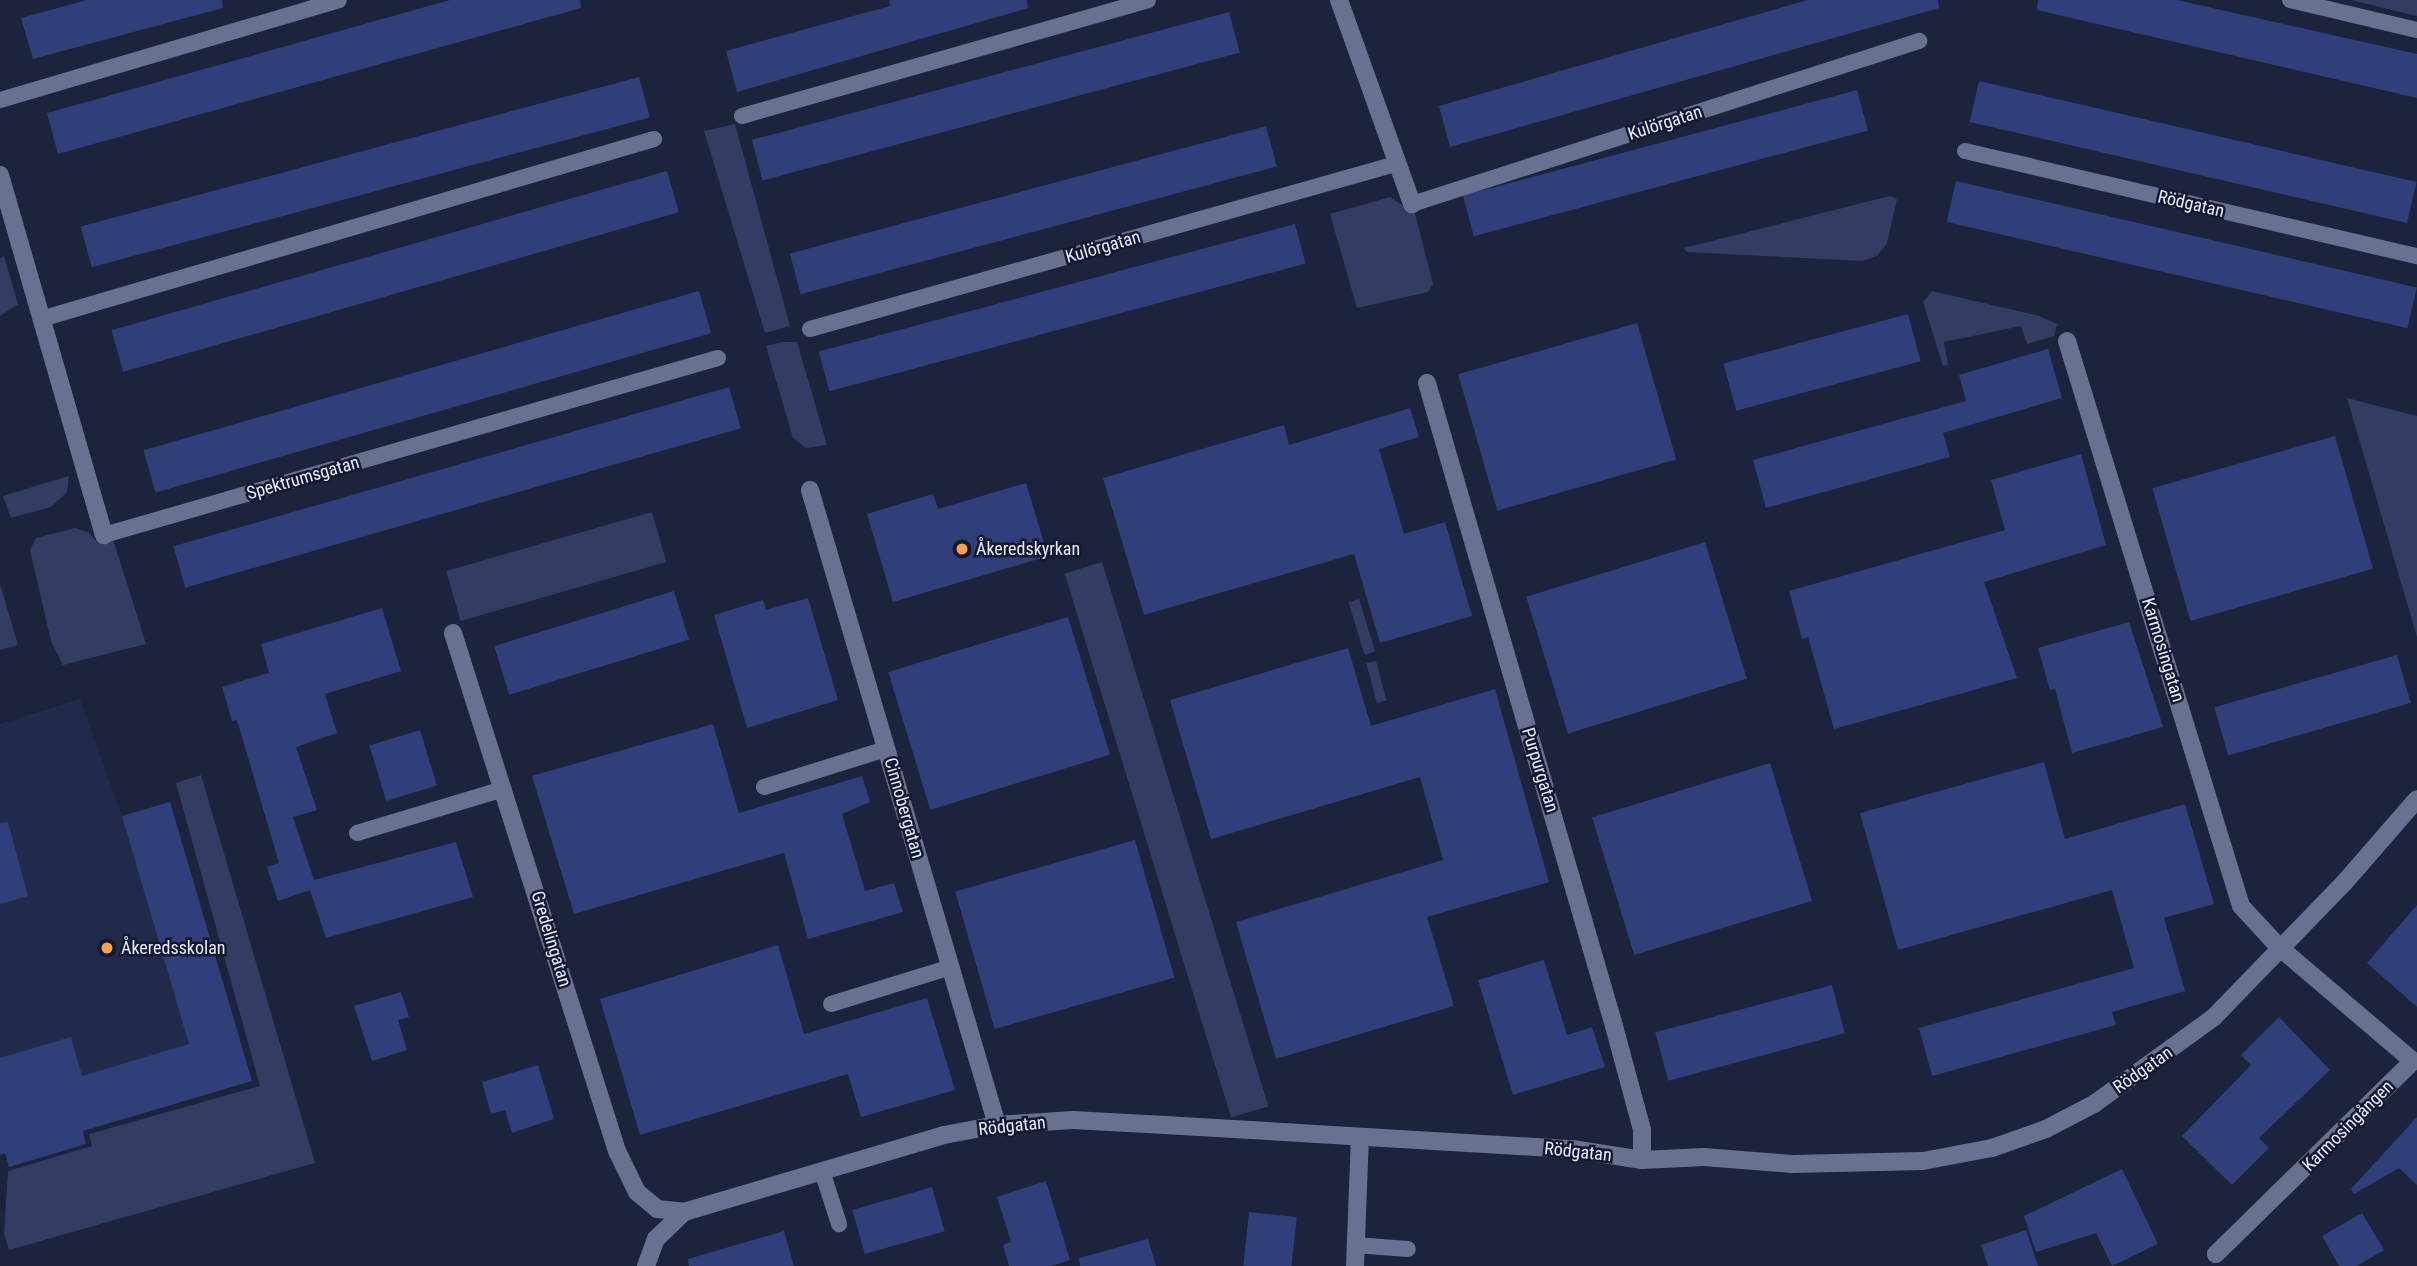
<!DOCTYPE html>
<meta charset="utf-8">
<style>
body{margin:0}
#map{position:relative;width:2417px;height:1266px;overflow:hidden;background:#1c233d;font-family:"Roboto Condensed",sans-serif}
div>[style]{position:absolute}
.built>*{inset:0;background:#212a4a}
.green>*{inset:0;background:#333d64;transform-origin:0 0}
.building>*{inset:0;background:#303e79;transform-origin:0 0}
.lane>*{height:16px;margin:-8px;padding:0 8px;transform-origin:8px;border-radius:8px;background:#687290}
.street>*{height:18px;margin:-9px;padding:0 9px;transform-origin:9px;border-radius:9px;background:#687290}
.dots>*{width:19px;height:19px;translate:-50% -50%;box-sizing:border-box;border:4px solid #131932;border-radius:50%}
span{translate:-50% -50%;white-space:nowrap;text-align:center;line-height:1.15;-webkit-text-stroke:5px #131932;paint-order:stroke}
.street-label{font-size:18px;color:#e6ecfd}
.poi-label{font-size:18px;color:#e6ecfd}
.left{translate:0 -50%;text-align:left}
</style>
<div id="map">
<div class="built">
<i style="clip-path:polygon(80px 699px,122px 816px,170px 802px,252px 1081px,83px 1131px,86px 1144px,9px 1167px,5px 1154px,0 1155px,0 724px)"></i>
</div>
<div class="green">
<i style="clip-path:polygon(2351px 0,2417px 0,2417px 16px)"></i>
<i style="clip-path:polygon(735px 124px,790px 326px,765px 333px,704px 131px)"></i>
<i style="clip-path:polygon(1890px 196px,1897px 199px,1887px 243px,1877px 256px,1862px 261px,1687px 252px,1684px 248px)"></i>
<i style="clip-path:polygon(1390px 197px,1415px 214px,1433px 284px,1428px 292px,1357px 308px,1330px 214px)"></i>
<i style="clip-path:polygon(4px 256px,18px 304px,0 316px,0 259px)"></i>
<i style="clip-path:polygon(1932px 291px,2039px 316px,2057px 324px,2054px 336px,2027px 344px,2021px 326px,1944px 342px,1948px 365px,1943px 366px,1923px 302px)"></i>
<i style="clip-path:polygon(782px 342px,797px 342px,827px 445px,806px 448px,793px 438px,766px 346px)"></i>
<i style="clip-path:polygon(2347px 398px,2417px 416px,2417px 637px)"></i>
<i style="clip-path:polygon(69px 476px,67px 492px,51px 507px,11px 518px,3px 496px)"></i>
<i style="left:652px;top:512px;width:52px;height:214px;rotate:74deg"></i>
<i style="clip-path:polygon(75px 528px,88px 532px,98px 543px,113px 539px,146px 644px,63px 665px,51px 641px,30px 550px,36px 538px)"></i>
<i style="left:1102px;top:562px;width:569px;height:39px;rotate:73deg"></i>
<i style="clip-path:polygon(0 584px,18px 645px,0 650px)"></i>
<i style="left:1359px;top:599px;width:55px;height:11px;rotate:73deg"></i>
<i style="left:1376px;top:661px;width:41px;height:10px;rotate:75deg"></i>
<i style="clip-path:polygon(201px 775px,315px 1163px,9px 1250px,4px 1234px,8px 1171px,92px 1146px,89px 1134px,260px 1086px,176px 783px)"></i>
</div>
<div class="building">
<i style="clip-path:polygon(87px 0,222px 0,223px 8px,33px 59px,21px 18px)"></i>
<i style="clip-path:polygon(450px 0,580px 0,581px 8px,58px 154px,47px 113px)"></i>
<i style="clip-path:polygon(889px 0,1027px 0,1028px 8px,737px 92px,726px 51px,890px 6px)"></i>
<i style="clip-path:polygon(1808px 0,1938px 0,1939px 8px,1450px 147px,1439px 106px)"></i>
<i style="clip-path:polygon(2038px 0,2177px 0,2417px 54px,2417px 98px,2037px 10px)"></i>
<i style="left:1229px;top:12px;width:42px;height:494px;rotate:75deg"></i>
<i style="left:639px;top:77px;width:42px;height:578px;rotate:75deg"></i>
<i style="left:1979px;top:81px;width:449px;height:42px;rotate:13deg"></i>
<i style="left:1857px;top:90px;width:42px;height:408px;rotate:75deg"></i>
<i style="left:1266px;top:126px;width:42px;height:493px;rotate:75deg"></i>
<i style="left:667px;top:171px;width:43px;height:578px;rotate:74deg"></i>
<i style="left:1956px;top:181px;width:473px;height:42px;rotate:13deg"></i>
<i style="left:1295px;top:224px;width:41px;height:493px;rotate:75deg"></i>
<i style="left:699px;top:291px;width:44px;height:578px;rotate:74deg"></i>
<i style="left:1908px;top:314px;width:49px;height:191px;rotate:75deg"></i>
<i style="left:1637px;top:323px;width:142px;height:186px;rotate:74deg"></i>
<i style="clip-path:polygon(2048px 349px,2062px 398px,1943px 433px,1950px 457px,1766px 508px,1753px 460px,1966px 401px,1959px 375px)"></i>
<i style="left:729px;top:387px;width:43px;height:578px;rotate:74deg"></i>
<i style="clip-path:polygon(1410px 408px,1419px 437px,1379px 449px,1404px 534px,1445px 522px,1472px 616px,1380px 643px,1354px 554px,1144px 615px,1103px 478px,1284px 425px,1289px 445px)"></i>
<i style="left:2335px;top:436px;width:138px;height:190px;rotate:74deg"></i>
<i style="clip-path:polygon(2081px 454px,2106px 545px,1984px 582px,2017px 678px,1834px 729px,1808px 637px,1802px 639px,1789px 591px,2005px 530px,1991px 480px)"></i>
<i style="clip-path:polygon(1026px 483px,1048px 556px,893px 602px,867px 514px,933px 494px,938px 509px)"></i>
<i style="left:1705px;top:542px;width:143px;height:187px;rotate:73deg"></i>
<i style="left:674px;top:591px;width:51px;height:188px;rotate:73deg"></i>
<i style="clip-path:polygon(808px 598px,838px 700px,747px 728px,714px 615px,763px 600px,766px 610px)"></i>
<i style="clip-path:polygon(382px 608px,401px 671px,325px 694px,337px 733px,296px 747px,317px 810px,293px 817px,314px 880px,456px 842px,473px 897px,326px 938px,310px 890px,278px 901px,267px 867px,279px 863px,237px 720px,232px 721px,222px 687px,269px 673px,261px 644px)"></i>
<i style="left:1068px;top:617px;width:144px;height:188px;rotate:73deg"></i>
<i style="clip-path:polygon(2129px 622px,2163px 727px,2072px 753px,2055px 689px,2050px 690px,2038px 648px)"></i>
<i style="clip-path:polygon(1348px 648px,1371px 726px,1495px 689px,1549px 882px,1427px 917px,1454px 1006px,1276px 1059px,1236px 922px,1443px 860px,1420px 777px,1211px 839px,1170px 700px)"></i>
<i style="left:2397px;top:655px;width:50px;height:190px;rotate:74deg"></i>
<i style="clip-path:polygon(713px 724px,739px 813px,862px 776px,870px 802px,842px 814px,865px 891px,894px 883px,903px 912px,808px 939px,784px 853px,574px 914px,532px 776px)"></i>
<i style="left:420px;top:730px;width:58px;height:53px;rotate:73deg"></i>
<i style="clip-path:polygon(2044px 762px,2065px 839px,2185px 804px,2214px 904px,2164px 918px,2185px 991px,2112px 1012px,2116px 1025px,1932px 1076px,1919px 1028px,2134px 968px,2112px 890px,1898px 950px,1860px 813px)"></i>
<i style="left:1770px;top:763px;width:144px;height:186px;rotate:73deg"></i>
<i style="clip-path:polygon(170px 802px,252px 1081px,83px 1131px,86px 1144px,9px 1167px,5px 1153px,0 1155px,0 1058px,71px 1037px,82px 1076px,189px 1044px,122px 816px)"></i>
<i style="clip-path:polygon(8px 822px,28px 896px,0 904px,0 823px)"></i>
<i style="left:1135px;top:840px;width:143px;height:187px;rotate:74deg"></i>
<i style="clip-path:polygon(2417px 905px,2417px 1007px,2367px 963px)"></i>
<i style="clip-path:polygon(778px 945px,804px 1034px,927px 998px,955px 1090px,861px 1117px,848px 1074px,640px 1135px,600px 999px)"></i>
<i style="clip-path:polygon(1544px 960px,1567px 1035px,1592px 1027px,1605px 1067px,1513px 1095px,1478px 980px)"></i>
<i style="left:1832px;top:985px;width:50px;height:183px;rotate:75deg"></i>
<i style="clip-path:polygon(401px 992px,409px 1017px,398px 1020px,407px 1050px,372px 1061px,354px 1006px)"></i>
<i style="clip-path:polygon(2279px 1017px,2330px 1070px,2259px 1138px,2269px 1148px,2232px 1185px,2182px 1136px,2251px 1065px,2241px 1055px)"></i>
<i style="clip-path:polygon(538px 1065px,554px 1119px,512px 1133px,505px 1110px,491px 1114px,482px 1082px)"></i>
<i style="clip-path:polygon(2417px 1117px,2417px 1185px,2399px 1168px,2354px 1194px,2351px 1189px)"></i>
<i style="clip-path:polygon(2122px 1169px,2158px 1244px,2112px 1266px,2096px 1233px,2036px 1252px,2024px 1216px)"></i>
<i style="clip-path:polygon(1046px 1181px,1070px 1260px,1051px 1266px,1009px 1266px,1003px 1245px,1011px 1242px,997px 1197px)"></i>
<i style="left:932px;top:1187px;width:46px;height:83px;rotate:74deg"></i>
<i style="left:1249px;top:1212px;width:48px;height:54px;rotate:6deg"></i>
<i style="clip-path:polygon(2362px 1213px,2384px 1250px,2357px 1266px,2339px 1266px,2322px 1236px)"></i>
<i style="clip-path:polygon(2026px 1230px,2038px 1266px,1988px 1266px,1981px 1245px)"></i>
<i style="clip-path:polygon(784px 1231px,794px 1266px,689px 1266px,688px 1259px)"></i>
<i style="clip-path:polygon(1148px 1239px,1156px 1266px,1080px 1266px,1079px 1258px)"></i>
</div>
<div class="lane">
<i style="left:2290px;top:0;width:130px;rotate:13.3deg"></i>
<i style="left:0;top:100px;width:353px;rotate:-16.4deg"></i>
<i style="left:742px;top:116px;width:422px;rotate:-15.9deg"></i>
<i style="left:1965px;top:151px;width:464px;rotate:13.1deg"></i>
<i style="left:1412px;top:204px;width:533px;rotate:-17.82deg"></i>
<i style="left:41px;top:319px;width:639px;rotate:-16.36deg"></i>
<i style="left:810px;top:329px;width:609px;rotate:-15.73deg"></i>
<i style="left:104px;top:535px;width:639px;rotate:-16.08deg"></i>
<i style="left:764px;top:787px;width:128px;rotate:-17.3deg"></i>
<i style="left:357px;top:833px;width:153px;rotate:-16.7deg"></i>
<i style="left:831px;top:1004px;width:126px;rotate:-17.1deg"></i>
<i style="left:822px;top:1171px;width:56px;rotate:72.2deg"></i>
<i style="left:1355px;top:1245px;width:53px;rotate:4.3deg"></i>
</div>
<div class="street">
<i style="left:1339px;top:0;width:217px;rotate:70.3deg"></i>
<i style="left:0;top:175px;width:375px;rotate:73.9deg"></i>
<i style="left:2067px;top:341px;width:591px;rotate:72.88deg"></i>
<i style="left:2241px;top:906px;width:56px;rotate:47.2deg"></i>
<i style="left:2279px;top:947px;width:176px;rotate:40.4deg"></i>
<i style="left:2413px;top:1061px;width:276px;rotate:135.6deg"></i>
<i style="left:1427px;top:383px;width:670px;rotate:73.78deg"></i>
<i style="left:1614px;top:1026px;width:108px;rotate:74.9deg"></i>
<i style="left:1642px;top:1130px;width:30px;rotate:90deg"></i>
<i style="left:810px;top:490px;width:662px;rotate:73.59deg"></i>
<i style="left:453px;top:633px;width:543px;rotate:72.43deg"></i>
<i style="left:617px;top:1151px;width:46px;rotate:64deg"></i>
<i style="left:637px;top:1192px;width:26px;rotate:40deg"></i>
<i style="left:657px;top:1209px;width:27px;rotate:6deg"></i>
<i style="left:646px;top:1266px;width:29px;rotate:-70deg"></i>
<i style="left:656px;top:1239px;width:39px;rotate:-44deg"></i>
<i style="left:684px;top:1212px;width:271px;rotate:-16.5deg"></i>
<i style="left:944px;top:1135px;width:54px;rotate:-10.7deg"></i>
<i style="left:997px;top:1125px;width:76px;rotate:-3.8deg"></i>
<i style="left:1073px;top:1120px;width:92px;rotate:3.1deg"></i>
<i style="left:1165px;top:1125px;width:408px;rotate:3.4deg"></i>
<i style="left:1572px;top:1149px;width:71px;rotate:8.9deg"></i>
<i style="left:1642px;top:1160px;width:62px;rotate:-2.8deg"></i>
<i style="left:1704px;top:1157px;width:88px;rotate:4.5deg"></i>
<i style="left:1792px;top:1164px;width:131px;rotate:-1.3deg"></i>
<i style="left:1923px;top:1161px;width:70px;rotate:-10.7deg"></i>
<i style="left:1992px;top:1148px;width:57px;rotate:-19.4deg"></i>
<i style="left:2046px;top:1129px;width:54px;rotate:-27.5deg"></i>
<i style="left:2094px;top:1104px;width:148px;rotate:-35.9deg"></i>
<i style="left:2214px;top:1017px;width:187px;rotate:-45.9deg"></i>
<i style="left:2344px;top:883px;width:111px;rotate:-49deg"></i>
<i style="left:1355px;top:1266px;width:128px;rotate:-87.8deg"></i>
</div>
<div class="dots">
<i style="left:962px;top:549px;background:#f9a04d"></i>
<i style="left:107px;top:948px;background:#f9a04d"></i>
</div>
<div class="street-label">
<span style="left:1665px;top:123px;rotate:-18deg">Kulörgatan</span>
<span style="left:2191px;top:204px;rotate:13deg">Rödgatan</span>
<span style="left:1103px;top:247px;rotate:-16deg">Kulörgatan</span>
<span style="left:303px;top:478px;rotate:-16deg">Spektrumsgatan</span>
<span style="left:2163px;top:650px;rotate:73deg">Karmosingatan</span>
<span style="left:1540px;top:770px;rotate:73deg">Purpurgatan</span>
<span style="left:904px;top:808px;rotate:74deg">Cinnobergatan</span>
<span style="left:551px;top:939px;rotate:73deg">Gredelingatan</span>
<span style="left:2143px;top:1070px;rotate:-35deg">Rödgatan</span>
<span style="left:1012px;top:1126px;rotate:-6deg">Rödgatan</span>
<span style="left:2348px;top:1126px;rotate:-45deg">Karmosingången</span>
<span style="left:1578px;top:1152px;rotate:6deg">Rödgatan</span>
</div>
<div class="poi-label">
<span class="left" style="left:976px;top:549px">Åkeredskyrkan</span>
<span class="left" style="left:121px;top:948px">Åkeredsskolan</span>
</div>
</div>
